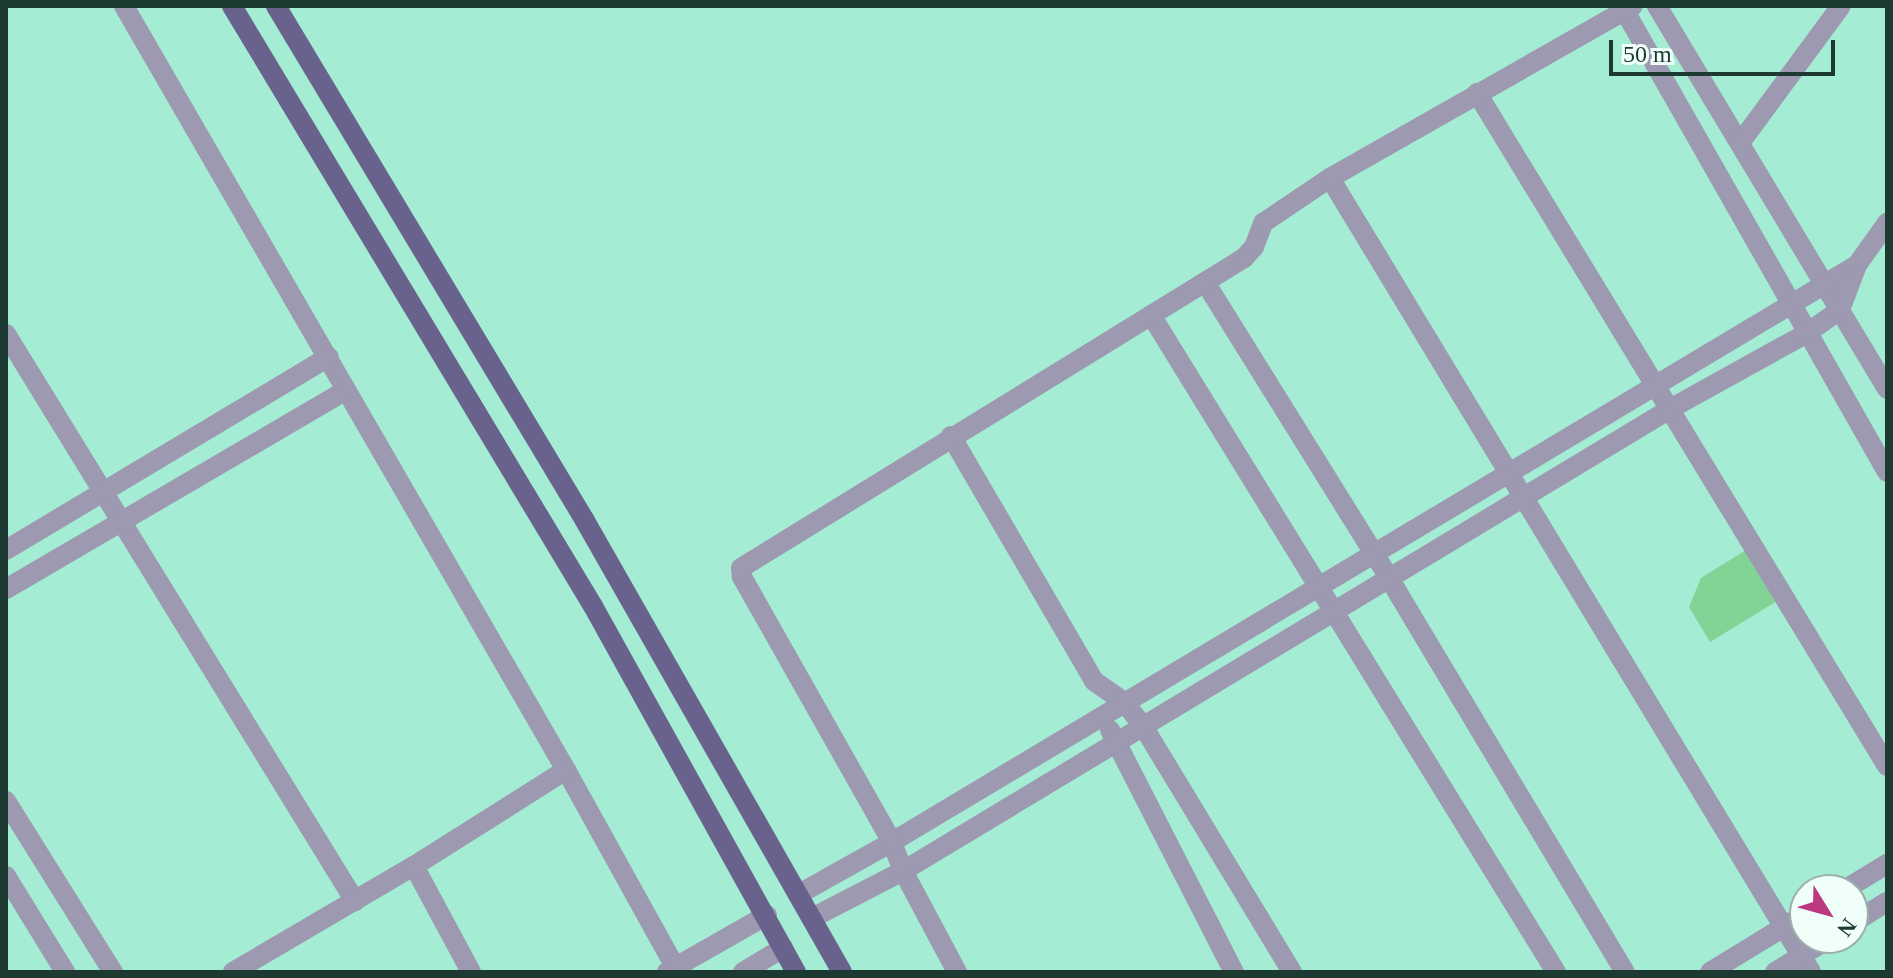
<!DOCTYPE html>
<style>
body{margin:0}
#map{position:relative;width:1893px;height:978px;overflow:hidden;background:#a4ecd3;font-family:"Times New Roman",serif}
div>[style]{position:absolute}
.building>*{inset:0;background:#82d396}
.street>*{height:20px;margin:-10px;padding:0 10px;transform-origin:10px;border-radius:10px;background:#9c99b1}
.primary>*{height:20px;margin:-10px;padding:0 10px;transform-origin:10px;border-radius:10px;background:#69628d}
span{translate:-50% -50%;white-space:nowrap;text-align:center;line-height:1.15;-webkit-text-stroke:6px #f1fffa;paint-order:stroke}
.frame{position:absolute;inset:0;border:8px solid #1c3a31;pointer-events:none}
.north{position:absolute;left:1789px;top:874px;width:80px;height:80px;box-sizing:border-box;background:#f1fffa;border:2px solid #9cb0aa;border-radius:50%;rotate:127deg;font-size:22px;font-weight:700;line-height:32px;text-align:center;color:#1c3a31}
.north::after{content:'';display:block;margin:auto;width:28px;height:36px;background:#bc3980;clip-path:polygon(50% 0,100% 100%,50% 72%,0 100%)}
.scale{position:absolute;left:1609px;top:40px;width:226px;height:36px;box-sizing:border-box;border:4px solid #1c3a31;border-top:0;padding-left:10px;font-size:24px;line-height:28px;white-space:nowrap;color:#1c3a31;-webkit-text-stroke:6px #f1fffa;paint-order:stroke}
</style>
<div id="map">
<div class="building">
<i style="clip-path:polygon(1746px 550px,1777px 601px,1710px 642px,1689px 607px,1701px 578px)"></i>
</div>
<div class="street">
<i style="left:124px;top:6px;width:883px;rotate:59.95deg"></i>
<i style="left:566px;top:770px;width:231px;rotate:61deg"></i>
<i style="left:1622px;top:6px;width:536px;rotate:60.37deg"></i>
<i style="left:1657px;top:6px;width:447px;rotate:59deg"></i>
<i style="left:1477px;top:93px;width:788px;rotate:58.65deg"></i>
<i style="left:1740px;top:143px;width:170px;rotate:-53.6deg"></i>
<i style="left:1330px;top:178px;width:928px;rotate:58.79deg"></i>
<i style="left:1205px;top:282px;width:349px;rotate:58.1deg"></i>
<i style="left:1389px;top:578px;width:459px;rotate:59.1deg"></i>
<i style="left:1151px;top:315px;width:772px;rotate:58.35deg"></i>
<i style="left:6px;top:334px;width:666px;rotate:58.39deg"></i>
<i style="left:951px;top:436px;width:284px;rotate:59.7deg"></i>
<i style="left:1094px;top:681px;width:38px;rotate:35deg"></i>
<i style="left:1125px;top:703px;width:29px;rotate:52deg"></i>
<i style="left:1143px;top:726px;width:288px;rotate:58.8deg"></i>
<i style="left:6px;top:550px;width:376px;rotate:-30.9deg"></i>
<i style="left:6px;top:589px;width:393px;rotate:-30.3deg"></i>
<i style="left:1110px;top:730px;width:272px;rotate:62.9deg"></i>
<i style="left:6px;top:801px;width:202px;rotate:58deg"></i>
<i style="left:414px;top:866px;width:120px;rotate:61.7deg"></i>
<i style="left:6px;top:876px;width:113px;rotate:58.4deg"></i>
<i style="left:1844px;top:890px;width:50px;rotate:-31.2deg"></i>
<i style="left:799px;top:894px;width:107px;rotate:-29.2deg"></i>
<i style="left:892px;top:842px;width:1124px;rotate:-30.88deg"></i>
<i style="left:812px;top:918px;width:102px;rotate:-27.3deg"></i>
<i style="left:903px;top:871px;width:895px;rotate:-31.06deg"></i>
<i style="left:1670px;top:409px;width:157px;rotate:-29deg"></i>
<i style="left:1807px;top:333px;width:40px;rotate:-34.9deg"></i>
<i style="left:1840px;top:310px;width:48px;rotate:-69.3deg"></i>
<i style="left:1857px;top:265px;width:52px;rotate:-54.5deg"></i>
<i style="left:1853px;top:923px;width:40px;rotate:-32deg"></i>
<i style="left:233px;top:972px;width:210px;rotate:-30.4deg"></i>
<i style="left:414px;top:866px;width:180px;rotate:-32.3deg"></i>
<i style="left:667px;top:972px;width:115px;rotate:-29.7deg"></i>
<i style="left:743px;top:972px;width:47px;rotate:-31deg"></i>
<i style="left:957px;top:972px;width:115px;rotate:-118.1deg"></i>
<i style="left:903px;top:871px;width:31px;rotate:-111deg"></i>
<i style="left:892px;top:842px;width:305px;rotate:-119.5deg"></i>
<i style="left:742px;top:577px;width:9px;rotate:-96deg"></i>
<i style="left:741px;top:568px;width:591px;rotate:-31.65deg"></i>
<i style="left:1244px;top:258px;width:15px;rotate:-48deg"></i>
<i style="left:1254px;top:247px;width:26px;rotate:-69deg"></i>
<i style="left:1263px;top:223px;width:81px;rotate:-33.9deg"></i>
<i style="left:1330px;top:178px;width:348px;rotate:-29.6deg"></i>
<i style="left:1710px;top:972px;width:111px;rotate:-31.4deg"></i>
<i style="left:1775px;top:972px;width:65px;rotate:-31.7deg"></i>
</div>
<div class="primary">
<i style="left:232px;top:6px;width:700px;rotate:58.97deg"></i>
<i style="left:593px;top:606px;width:419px;rotate:61deg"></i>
<i style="left:276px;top:6px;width:598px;rotate:59.02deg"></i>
<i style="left:584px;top:519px;width:521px;rotate:60.34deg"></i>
</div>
<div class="frame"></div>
<div class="north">N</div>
<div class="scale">50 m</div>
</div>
